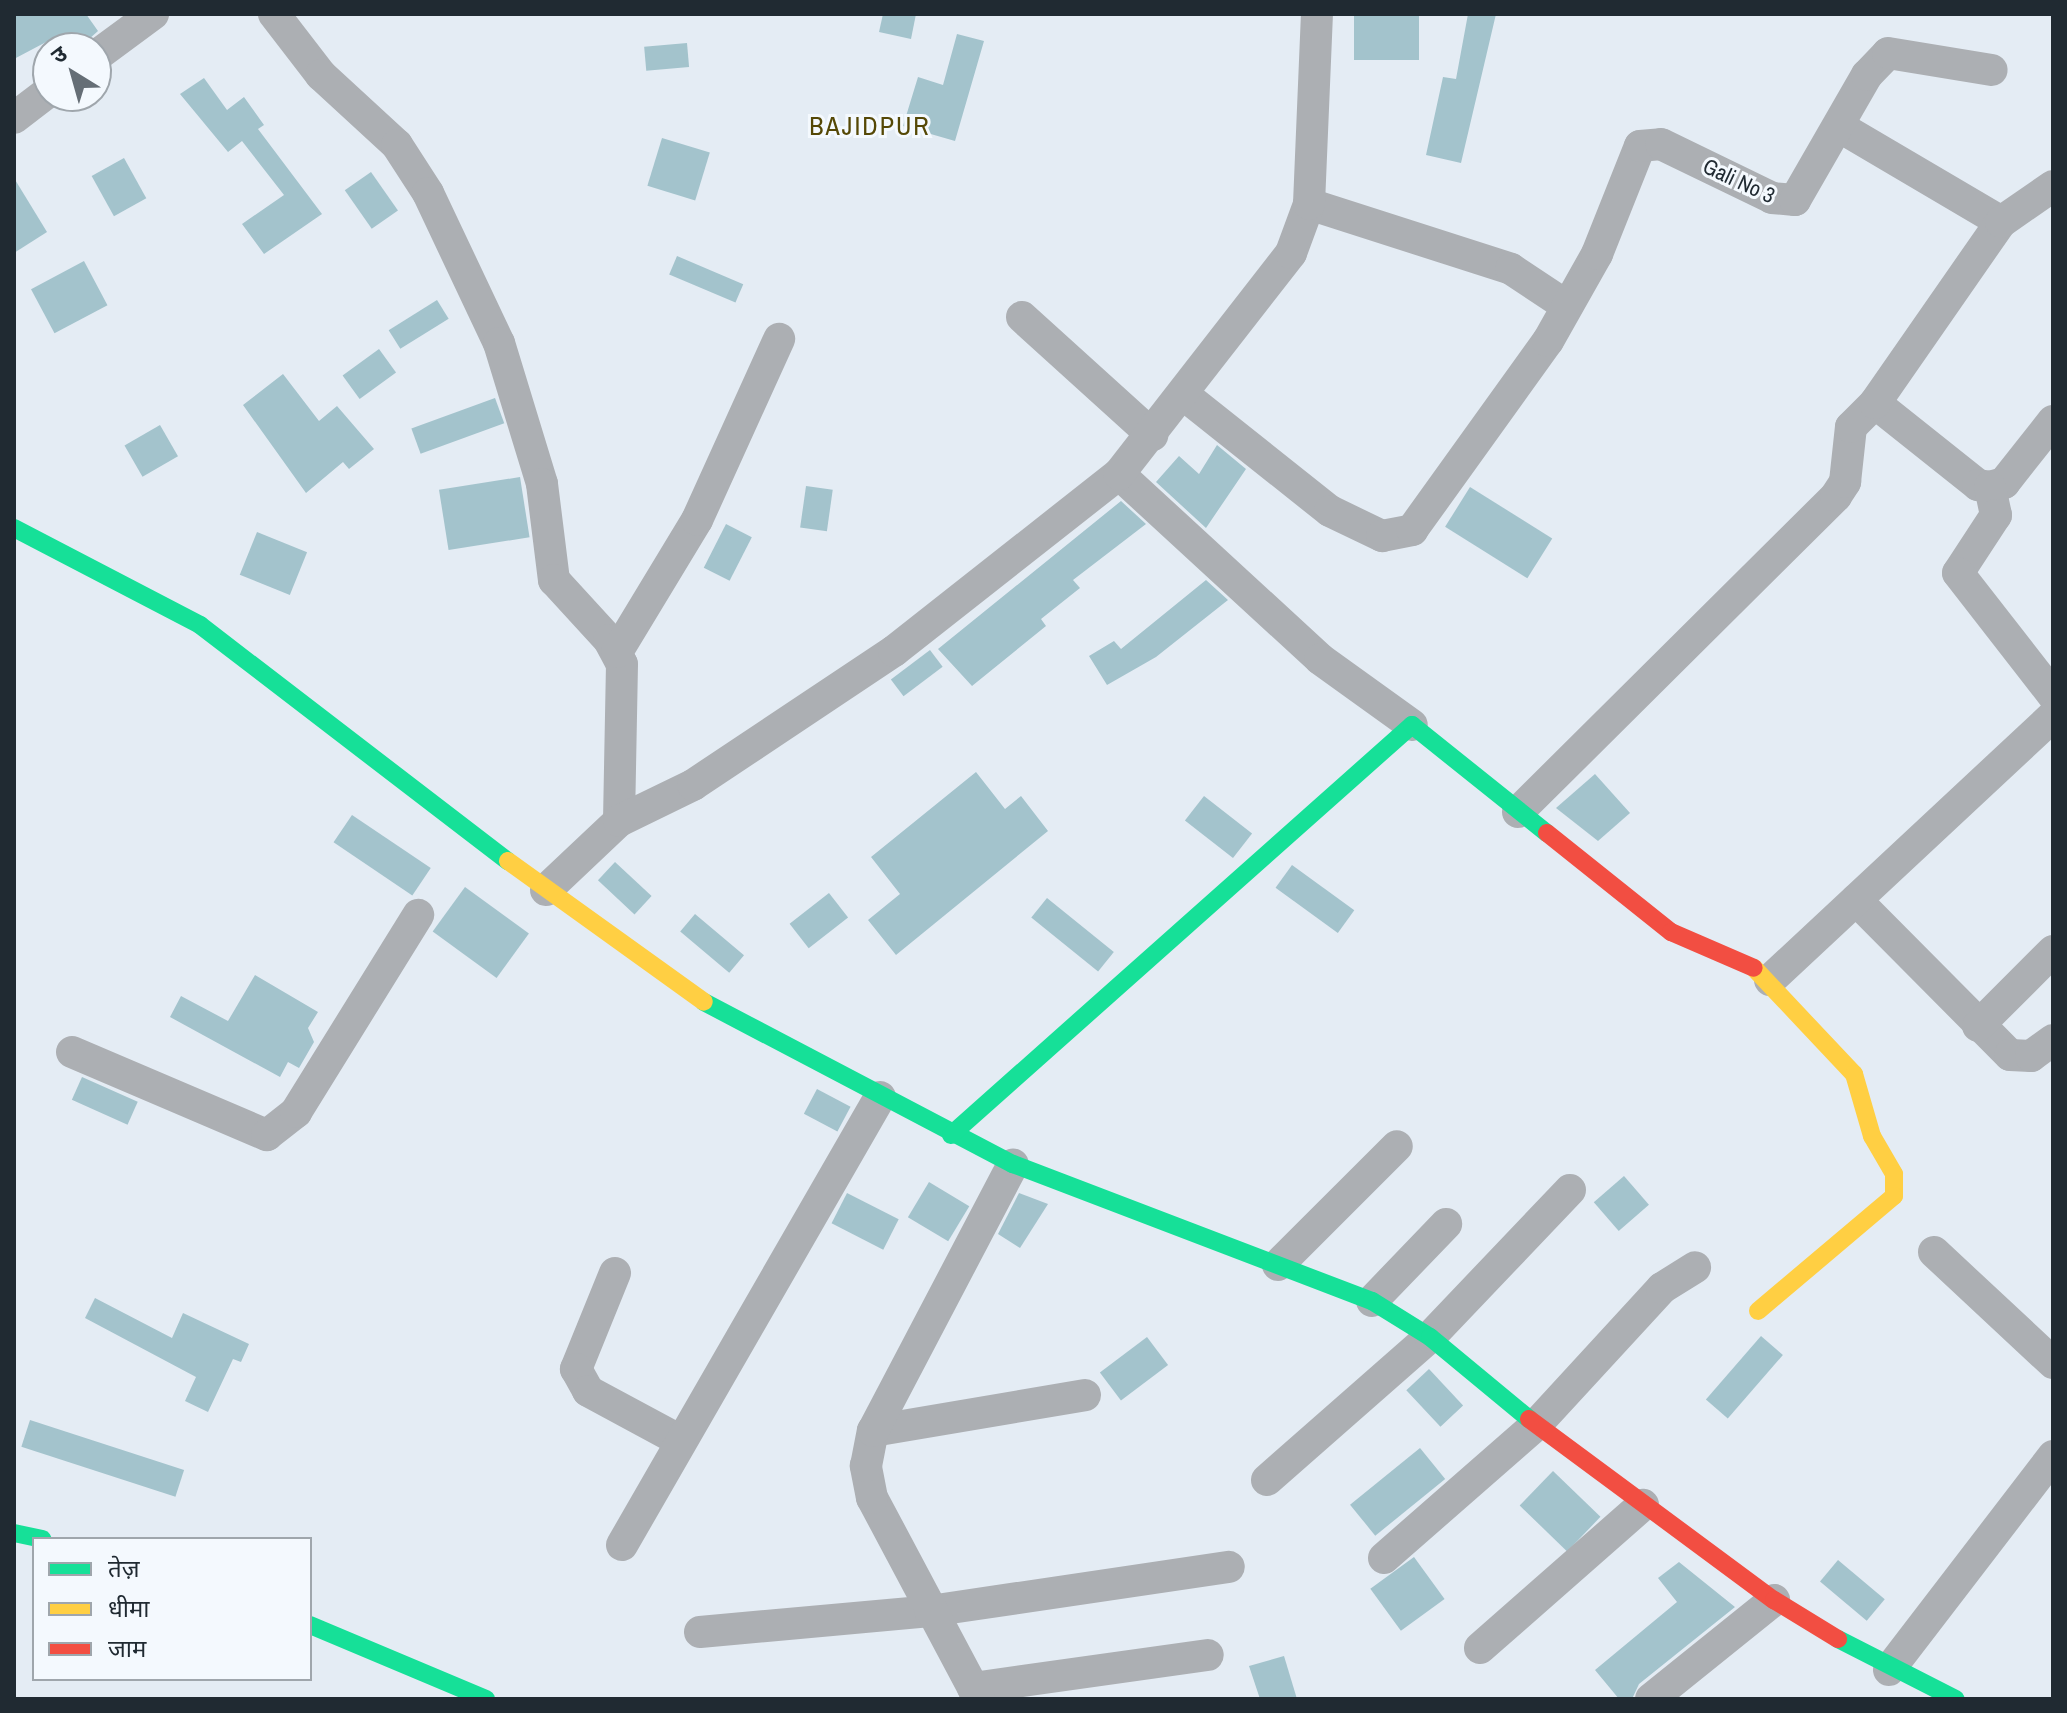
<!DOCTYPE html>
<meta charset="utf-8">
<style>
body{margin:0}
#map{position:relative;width:2067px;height:1713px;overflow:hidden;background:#e4ecf4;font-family:"Archivo Narrow","Noto Sans Devanagari",sans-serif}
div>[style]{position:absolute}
.building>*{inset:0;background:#a3c3cc;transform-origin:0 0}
.street>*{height:32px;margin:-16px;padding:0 16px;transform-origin:16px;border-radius:16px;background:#acafb3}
.fast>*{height:18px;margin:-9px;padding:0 9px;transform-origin:9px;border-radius:9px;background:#16e098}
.slow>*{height:18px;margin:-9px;padding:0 9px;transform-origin:9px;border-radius:9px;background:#ffcf43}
.jam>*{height:18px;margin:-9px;padding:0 9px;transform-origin:9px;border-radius:9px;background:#f24e42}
span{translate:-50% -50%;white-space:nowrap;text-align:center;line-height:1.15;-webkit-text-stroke:6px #f4f9fe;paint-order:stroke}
.street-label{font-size:22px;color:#202a32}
.quarter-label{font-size:26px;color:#554806;letter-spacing:2px}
.frame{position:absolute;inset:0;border:16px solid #202a32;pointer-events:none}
.legend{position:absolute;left:32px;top:1537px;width:280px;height:144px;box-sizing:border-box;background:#f4f9fe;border:2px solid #9fa6ac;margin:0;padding:10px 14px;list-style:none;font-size:24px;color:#202a32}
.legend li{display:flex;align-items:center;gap:16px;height:40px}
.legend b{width:40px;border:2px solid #9fa6ac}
.north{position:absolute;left:32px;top:32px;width:80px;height:80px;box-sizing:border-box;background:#f4f9fe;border:2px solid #9fa6ac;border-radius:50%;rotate:323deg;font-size:22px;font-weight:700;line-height:32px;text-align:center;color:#202a32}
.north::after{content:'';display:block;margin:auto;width:28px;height:36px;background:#656e76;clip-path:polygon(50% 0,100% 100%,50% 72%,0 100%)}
</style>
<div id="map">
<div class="building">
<i style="clip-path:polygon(14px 14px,86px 14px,98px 31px,79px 48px,52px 48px,48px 41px,14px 59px)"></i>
<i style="clip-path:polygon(883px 14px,916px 14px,911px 39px,879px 32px)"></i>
<i style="left:1354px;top:14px;width:65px;height:46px"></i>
<i style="clip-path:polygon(1468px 14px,1496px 14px,1461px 163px,1426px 155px,1443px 77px,1456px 79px)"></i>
<i style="clip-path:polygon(957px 34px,984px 41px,955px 141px,903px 126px,918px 77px,943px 85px)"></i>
<i style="left:687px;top:43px;width:24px;height:43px;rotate:85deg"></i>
<i style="clip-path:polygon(204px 78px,227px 110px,244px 97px,264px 125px,258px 129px,322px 214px,264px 254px,242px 224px,284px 195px,242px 141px,228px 152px,180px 94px)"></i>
<i style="left:662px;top:138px;width:50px;height:50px;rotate:17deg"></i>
<i style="left:124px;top:158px;width:46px;height:37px;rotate:61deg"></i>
<i style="left:371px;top:172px;width:47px;height:32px;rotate:55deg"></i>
<i style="clip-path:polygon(14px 178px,47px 232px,14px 253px)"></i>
<i style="left:677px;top:256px;width:72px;height:20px;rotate:23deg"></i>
<i style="left:84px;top:261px;width:50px;height:60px;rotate:62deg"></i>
<i style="left:437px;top:300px;width:22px;height:57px;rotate:58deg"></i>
<i style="left:379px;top:349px;width:29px;height:45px;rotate:54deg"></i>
<i style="clip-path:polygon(283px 374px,319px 421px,337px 406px,374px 449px,349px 469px,343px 462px,306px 493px,243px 405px)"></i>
<i style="left:495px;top:398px;width:27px;height:89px;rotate:70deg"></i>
<i style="left:160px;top:425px;width:36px;height:41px;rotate:60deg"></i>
<i style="clip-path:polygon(1217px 445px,1246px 469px,1206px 528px,1156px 482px,1179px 456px,1199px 474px)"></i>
<i style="left:520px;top:477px;width:61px;height:82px;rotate:81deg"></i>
<i style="left:806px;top:486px;width:27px;height:42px;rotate:8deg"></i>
<i style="left:1470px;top:487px;width:97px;height:47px;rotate:32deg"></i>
<i style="clip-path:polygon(1121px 501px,1146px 524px,1073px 580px,1080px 588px,1041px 619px,1046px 626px,972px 686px,938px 649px)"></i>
<i style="left:726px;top:524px;width:29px;height:49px;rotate:27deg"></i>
<i style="left:257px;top:532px;width:54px;height:46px;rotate:22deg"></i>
<i style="clip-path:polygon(1206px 580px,1228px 600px,1156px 657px,1107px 685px,1089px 656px,1114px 641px,1121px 649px)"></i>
<i style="left:930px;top:650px;width:21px;height:49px;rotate:53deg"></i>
<i style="clip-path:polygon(976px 772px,1005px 809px,1021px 796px,1048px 831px,896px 955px,868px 920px,900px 894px,871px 857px)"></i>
<i style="clip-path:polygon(1595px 774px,1630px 813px,1598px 841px,1556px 808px)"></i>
<i style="left:1204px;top:796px;width:61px;height:31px;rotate:38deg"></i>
<i style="left:352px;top:815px;width:95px;height:33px;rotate:34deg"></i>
<i style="left:615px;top:862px;width:50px;height:25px;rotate:43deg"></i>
<i style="left:1292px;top:865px;width:77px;height:28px;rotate:36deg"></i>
<i style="left:465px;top:887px;width:79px;height:55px;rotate:36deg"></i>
<i style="left:829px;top:893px;width:31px;height:50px;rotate:52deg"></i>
<i style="left:1047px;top:898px;width:86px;height:25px;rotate:39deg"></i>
<i style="left:695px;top:914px;width:64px;height:23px;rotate:40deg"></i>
<i style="clip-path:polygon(255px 975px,318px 1012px,308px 1028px,314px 1042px,299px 1068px,288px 1062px,280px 1077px,170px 1017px,181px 996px,228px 1021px)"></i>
<i style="left:82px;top:1077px;width:61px;height:25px;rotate:24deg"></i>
<i style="left:817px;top:1089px;width:38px;height:28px;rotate:28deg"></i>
<i style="left:1624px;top:1176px;width:38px;height:40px;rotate:49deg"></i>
<i style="left:929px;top:1182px;width:47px;height:41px;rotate:31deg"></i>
<i style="left:847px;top:1193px;width:58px;height:34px;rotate:27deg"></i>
<i style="clip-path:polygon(1019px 1193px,1048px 1204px,1020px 1248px,998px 1234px)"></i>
<i style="clip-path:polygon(95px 1298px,172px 1338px,183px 1313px,249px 1344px,241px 1362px,233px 1359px,208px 1412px,185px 1401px,196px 1377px,85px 1318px)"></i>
<i style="left:1761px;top:1336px;width:29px;height:84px;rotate:41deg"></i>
<i style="left:1147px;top:1337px;width:35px;height:59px;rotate:53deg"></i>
<i style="left:1429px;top:1369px;width:50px;height:31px;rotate:47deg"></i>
<i style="left:30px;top:1420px;width:162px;height:28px;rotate:18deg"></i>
<i style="left:1420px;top:1448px;width:40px;height:90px;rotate:51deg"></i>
<i style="left:1553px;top:1471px;width:66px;height:48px;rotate:44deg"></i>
<i style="left:1414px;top:1557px;width:52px;height:54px;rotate:54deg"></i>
<i style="left:1838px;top:1560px;width:61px;height:28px;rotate:40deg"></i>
<i style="clip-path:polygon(1679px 1562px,1735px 1607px,1639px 1684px,1632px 1699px,1619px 1699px,1595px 1670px,1677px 1602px,1658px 1578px)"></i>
<i style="clip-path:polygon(1284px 1656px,1297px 1699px,1260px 1699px,1249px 1666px)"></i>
</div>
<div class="street">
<i style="left:274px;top:14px;width:77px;rotate:52.4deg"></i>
<i style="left:321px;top:75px;width:103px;rotate:42.6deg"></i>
<i style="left:397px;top:145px;width:57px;rotate:57.1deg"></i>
<i style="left:428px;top:193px;width:166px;rotate:64.7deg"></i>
<i style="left:499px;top:343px;width:147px;rotate:73deg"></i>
<i style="left:542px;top:484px;width:97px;rotate:82.9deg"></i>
<i style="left:554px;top:580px;width:81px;rotate:47.5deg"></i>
<i style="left:609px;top:640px;width:27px;rotate:62deg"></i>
<i style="left:622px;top:664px;width:157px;rotate:91.1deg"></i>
<i style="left:96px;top:56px;width:71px;rotate:-36.4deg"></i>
<i style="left:14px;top:118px;width:43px;rotate:-37.4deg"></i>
<i style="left:1840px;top:127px;width:187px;rotate:30.5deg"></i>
<i style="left:1309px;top:204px;width:212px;rotate:17.8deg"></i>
<i style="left:1511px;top:269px;width:67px;rotate:33.5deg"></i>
<i style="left:1022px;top:317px;width:176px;rotate:42.2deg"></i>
<i style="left:1184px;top:395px;width:186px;rotate:38.5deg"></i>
<i style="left:1330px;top:511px;width:58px;rotate:25.7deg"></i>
<i style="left:1382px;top:536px;width:31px;rotate:-11deg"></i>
<i style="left:1412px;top:530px;width:233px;rotate:-54.3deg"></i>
<i style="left:1548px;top:341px;width:100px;rotate:-60.6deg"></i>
<i style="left:1597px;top:254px;width:116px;rotate:-68.3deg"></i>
<i style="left:1640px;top:146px;width:21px;rotate:-5deg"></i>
<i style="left:1661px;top:144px;width:123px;rotate:25.9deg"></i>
<i style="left:1772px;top:198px;width:23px;rotate:5deg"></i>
<i style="left:1795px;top:200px;width:144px;rotate:-60.1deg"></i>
<i style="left:1867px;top:75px;width:30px;rotate:-46deg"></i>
<i style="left:1888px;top:53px;width:105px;rotate:9.3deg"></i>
<i style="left:1875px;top:403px;width:132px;rotate:38.5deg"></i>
<i style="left:1978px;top:485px;width:12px;rotate:9deg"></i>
<i style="left:1990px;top:487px;width:15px;rotate:-16deg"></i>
<i style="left:2004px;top:483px;width:79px;rotate:-51.7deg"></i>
<i style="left:1119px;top:474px;width:273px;rotate:42.6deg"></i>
<i style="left:1320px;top:659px;width:113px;rotate:35.7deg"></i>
<i style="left:1990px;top:487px;width:29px;rotate:78deg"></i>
<i style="left:1996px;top:515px;width:69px;rotate:123.2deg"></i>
<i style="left:1958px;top:573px;width:155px;rotate:52.1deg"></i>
<i style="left:617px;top:652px;width:154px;rotate:-58.8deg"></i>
<i style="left:697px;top:520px;width:199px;rotate:-65.6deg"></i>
<i style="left:1518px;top:812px;width:448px;rotate:-44.8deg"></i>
<i style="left:1836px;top:496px;width:17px;rotate:-57deg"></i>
<i style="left:1845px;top:482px;width:55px;rotate:-83.8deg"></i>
<i style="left:1851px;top:427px;width:34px;rotate:-45deg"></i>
<i style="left:1875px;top:403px;width:221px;rotate:-55.2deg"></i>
<i style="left:2001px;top:222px;width:63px;rotate:-34.7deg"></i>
<i style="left:546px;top:890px;width:100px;rotate:-43.4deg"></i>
<i style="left:619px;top:821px;width:82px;rotate:-25.9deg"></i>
<i style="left:693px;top:785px;width:242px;rotate:-33.7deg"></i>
<i style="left:894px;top:651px;width:286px;rotate:-38.2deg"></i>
<i style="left:1119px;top:474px;width:280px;rotate:-52.1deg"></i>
<i style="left:1291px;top:253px;width:52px;rotate:-69.8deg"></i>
<i style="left:1309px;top:204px;width:190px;rotate:-87.6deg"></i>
<i style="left:1856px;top:900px;width:218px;rotate:45.2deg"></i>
<i style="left:2010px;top:1055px;width:21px;rotate:3deg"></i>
<i style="left:2031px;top:1056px;width:27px;rotate:-36deg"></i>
<i style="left:1770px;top:980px;width:387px;rotate:-43deg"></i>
<i style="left:1978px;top:1026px;width:106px;rotate:-45deg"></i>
<i style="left:72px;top:1052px;width:212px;rotate:23.1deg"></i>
<i style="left:267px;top:1135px;width:37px;rotate:-38deg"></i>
<i style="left:296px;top:1112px;width:232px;rotate:-58.2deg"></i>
<i style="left:1934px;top:1252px;width:163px;rotate:43deg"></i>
<i style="left:1278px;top:1265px;width:168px;rotate:-45deg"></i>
<i style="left:615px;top:1273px;width:104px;rotate:112.1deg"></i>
<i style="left:576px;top:1369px;width:25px;rotate:61deg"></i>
<i style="left:588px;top:1391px;width:103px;rotate:28.3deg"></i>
<i style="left:1372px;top:1301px;width:107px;rotate:-46.1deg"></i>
<i style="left:873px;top:1431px;width:215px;rotate:-9.6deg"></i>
<i style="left:1267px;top:1480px;width:217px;rotate:-41.3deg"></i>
<i style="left:1430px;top:1337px;width:203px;rotate:-46.4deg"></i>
<i style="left:622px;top:1545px;width:517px;rotate:-60.06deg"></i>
<i style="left:1384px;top:1558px;width:202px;rotate:-41.2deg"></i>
<i style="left:1536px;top:1425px;width:186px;rotate:-47.4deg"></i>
<i style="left:1662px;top:1288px;width:39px;rotate:-32deg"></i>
<i style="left:700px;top:1632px;width:231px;rotate:-5.2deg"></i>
<i style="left:930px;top:1611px;width:302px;rotate:-8.4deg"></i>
<i style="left:1480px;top:1648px;width:217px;rotate:-41.3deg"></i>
<i style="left:1889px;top:1670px;width:270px;rotate:-52.5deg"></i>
<i style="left:973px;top:1688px;width:237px;rotate:-8deg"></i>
<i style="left:979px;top:1699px;width:228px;rotate:-118deg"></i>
<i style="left:872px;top:1498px;width:33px;rotate:-101deg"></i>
<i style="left:866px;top:1466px;width:36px;rotate:-79deg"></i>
<i style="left:873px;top:1431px;width:301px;rotate:-62.3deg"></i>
<i style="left:1651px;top:1699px;width:158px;rotate:-38.8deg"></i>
</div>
<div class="fast">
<i style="left:14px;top:528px;width:210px;rotate:27.5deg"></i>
<i style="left:200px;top:625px;width:388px;rotate:37.5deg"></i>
<i style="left:704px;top:1002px;width:349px;rotate:27.7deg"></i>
<i style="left:1013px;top:1164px;width:384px;rotate:20.9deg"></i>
<i style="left:1372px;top:1301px;width:68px;rotate:31.8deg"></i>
<i style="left:1430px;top:1337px;width:129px;rotate:39.6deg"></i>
<i style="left:951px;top:1135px;width:617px;rotate:-41.65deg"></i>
<i style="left:1412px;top:725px;width:173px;rotate:38.7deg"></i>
<i style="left:14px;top:1533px;width:29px;rotate:12deg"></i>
<i style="left:310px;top:1625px;width:191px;rotate:22.8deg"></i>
<i style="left:1838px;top:1639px;width:132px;rotate:27deg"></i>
</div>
<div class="slow">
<i style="left:508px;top:861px;width:241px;rotate:35.7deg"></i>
<i style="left:1754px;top:968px;width:146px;rotate:46.7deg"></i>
<i style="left:1854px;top:1074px;width:65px;rotate:73.8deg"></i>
<i style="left:1872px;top:1136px;width:44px;rotate:59.9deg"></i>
<i style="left:1894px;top:1174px;width:22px;rotate:90deg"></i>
<i style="left:1894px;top:1196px;width:178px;rotate:139.8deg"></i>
</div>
<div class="jam">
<i style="left:1547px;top:833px;width:159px;rotate:38.6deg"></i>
<i style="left:1671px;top:932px;width:90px;rotate:23.4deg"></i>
<i style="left:1529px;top:1419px;width:305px;rotate:36.5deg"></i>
<i style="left:1774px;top:1600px;width:75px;rotate:31.4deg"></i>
</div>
<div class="street-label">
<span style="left:1739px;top:181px;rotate:25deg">Gali No 3</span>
</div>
<div class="quarter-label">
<span style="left:870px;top:126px">BAJIDPUR</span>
</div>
<div class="frame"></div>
<ul class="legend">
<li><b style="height:10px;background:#16e098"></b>तेज़</li>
<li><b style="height:10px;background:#ffcf43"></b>धीमा</li>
<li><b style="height:10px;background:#f24e42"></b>जाम</li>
</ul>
<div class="north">उ</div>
</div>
